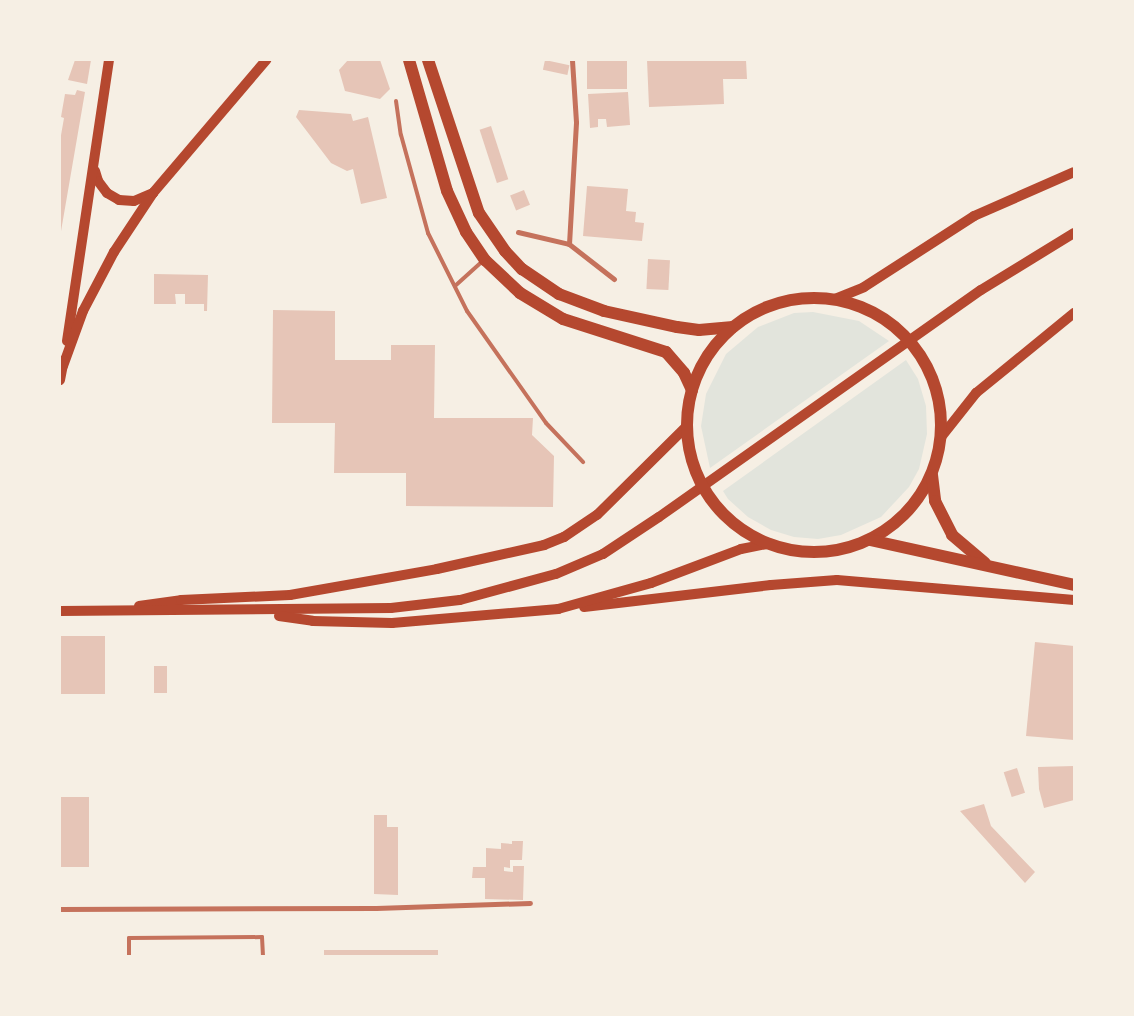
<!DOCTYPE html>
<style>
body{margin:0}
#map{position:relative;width:1134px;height:1016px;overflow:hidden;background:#f6efe4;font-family:"IBM Plex Serif",serif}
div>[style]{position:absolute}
.green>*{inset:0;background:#e2e4dc}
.building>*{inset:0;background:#e6c5b7;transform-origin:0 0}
.service>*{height:4px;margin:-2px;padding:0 2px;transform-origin:2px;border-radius:2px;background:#c5725c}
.minor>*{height:5px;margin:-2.5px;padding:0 2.5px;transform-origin:2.5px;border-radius:2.5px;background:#c5725c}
.secondary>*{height:10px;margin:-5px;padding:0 5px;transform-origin:5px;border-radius:5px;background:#b5482f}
.trunk>*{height:12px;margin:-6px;padding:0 6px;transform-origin:6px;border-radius:6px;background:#b5482f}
.trunk>.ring{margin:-6px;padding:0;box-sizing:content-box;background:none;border:12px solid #b5482f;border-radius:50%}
span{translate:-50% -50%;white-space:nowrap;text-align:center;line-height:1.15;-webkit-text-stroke:5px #f6efe4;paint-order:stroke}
.frame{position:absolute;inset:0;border:61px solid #f6efe4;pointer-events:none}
</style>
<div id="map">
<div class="green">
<i style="clip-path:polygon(813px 312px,859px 321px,889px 341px,710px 468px,701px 426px,706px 394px,726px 354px,758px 327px,794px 313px)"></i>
<i style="clip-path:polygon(906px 360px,918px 379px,926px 406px,927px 434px,919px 469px,909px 487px,881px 517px,841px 535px,818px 539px,794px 537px,771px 530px,748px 517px,728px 499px,723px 491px)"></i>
</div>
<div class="building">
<i style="clip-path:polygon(75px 60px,91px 60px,87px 84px,68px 80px)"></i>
<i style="clip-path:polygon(348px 60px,380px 60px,390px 89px,380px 99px,345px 91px,339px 70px)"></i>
<i style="left:545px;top:60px;width:25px;height:10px;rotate:12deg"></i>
<i style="left:587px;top:60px;width:40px;height:29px"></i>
<i style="clip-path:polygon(647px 60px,746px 60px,747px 79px,723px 79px,724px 104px,649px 107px)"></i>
<i style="clip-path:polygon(77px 90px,85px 92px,60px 237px,60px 141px,64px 118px,61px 117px,65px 94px,75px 95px)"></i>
<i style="clip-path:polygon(628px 92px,630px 125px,607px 127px,606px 119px,598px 119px,598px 127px,590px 128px,588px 94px)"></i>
<i style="clip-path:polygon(299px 110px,351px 114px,353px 121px,368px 117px,387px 198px,361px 204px,353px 169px,347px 171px,331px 163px,296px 117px)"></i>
<i style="left:491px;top:126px;width:56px;height:12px;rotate:72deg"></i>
<i style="clip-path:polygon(587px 186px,628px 189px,626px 211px,636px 212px,635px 222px,644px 223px,642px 241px,583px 236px)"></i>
<i style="left:524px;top:190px;width:16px;height:15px;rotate:68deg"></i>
<i style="left:648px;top:259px;width:22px;height:30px;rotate:3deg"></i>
<i style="clip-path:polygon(154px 274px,208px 275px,207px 311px,204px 311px,204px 304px,185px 304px,185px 294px,175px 294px,176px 304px,154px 304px)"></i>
<i style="clip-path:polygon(273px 310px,335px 311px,335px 360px,391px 360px,391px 345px,435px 345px,434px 418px,533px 418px,532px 435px,554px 456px,553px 507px,406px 506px,406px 473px,334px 473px,335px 423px,272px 423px)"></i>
<i style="left:60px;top:636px;width:45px;height:58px"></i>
<i style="clip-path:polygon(1035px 642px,1074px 646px,1074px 740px,1026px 736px)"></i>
<i style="left:154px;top:666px;width:13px;height:27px"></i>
<i style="clip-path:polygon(1074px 766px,1074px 800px,1044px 808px,1039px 789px,1038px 767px)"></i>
<i style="left:1017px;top:768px;width:26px;height:14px;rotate:72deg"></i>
<i style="left:60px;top:797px;width:29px;height:70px"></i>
<i style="clip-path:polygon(984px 804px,991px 826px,1035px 872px,1025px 883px,960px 811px)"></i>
<i style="clip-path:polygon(374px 815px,387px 815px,387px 827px,398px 827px,398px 895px,374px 894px)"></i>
<i style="clip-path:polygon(512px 841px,523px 841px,522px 860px,510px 860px,510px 868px,504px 867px,504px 871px,513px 872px,513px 866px,524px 866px,523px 900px,485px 899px,485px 878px,472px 878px,473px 867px,486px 867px,486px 848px,501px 849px,501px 843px,512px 844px)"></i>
<i style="left:324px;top:950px;width:114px;height:6px"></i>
</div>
<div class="service">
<i style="left:396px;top:101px;width:34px;rotate:82deg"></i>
<i style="left:401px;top:135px;width:102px;rotate:74.6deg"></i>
<i style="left:428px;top:233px;width:87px;rotate:63.4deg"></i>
<i style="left:467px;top:311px;width:137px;rotate:54.8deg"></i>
<i style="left:546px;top:423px;width:54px;rotate:46.5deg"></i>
<i style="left:455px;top:286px;width:38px;rotate:-42deg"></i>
<i style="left:129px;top:956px;width:18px;rotate:-90deg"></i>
<i style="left:129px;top:938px;width:133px;rotate:-0.4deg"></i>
<i style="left:262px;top:937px;width:19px;rotate:87deg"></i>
</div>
<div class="minor">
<i style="left:518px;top:232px;width:52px;rotate:13.2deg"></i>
<i style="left:569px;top:244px;width:57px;rotate:37.9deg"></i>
<i style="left:569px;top:244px;width:122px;rotate:-86.7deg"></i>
<i style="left:576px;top:122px;width:62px;rotate:-93.7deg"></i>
<i style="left:60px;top:909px;width:316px;rotate:-0.2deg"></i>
<i style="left:376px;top:908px;width:154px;rotate:-1.9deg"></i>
</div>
<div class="secondary">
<i style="left:95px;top:171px;width:10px;rotate:73deg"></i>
<i style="left:98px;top:181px;width:15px;rotate:53deg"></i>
<i style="left:107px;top:193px;width:14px;rotate:30deg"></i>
<i style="left:119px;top:200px;width:15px;rotate:4deg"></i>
<i style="left:134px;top:201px;width:21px;rotate:-23deg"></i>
<i style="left:835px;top:299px;width:31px;rotate:-22deg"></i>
<i style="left:864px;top:287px;width:131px;rotate:-32.8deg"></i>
<i style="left:974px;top:216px;width:109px;rotate:-23.7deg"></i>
<i style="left:67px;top:341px;width:284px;rotate:-81.5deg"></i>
<i style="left:63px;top:366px;width:59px;rotate:-70deg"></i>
<i style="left:83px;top:311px;width:67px;rotate:-62.3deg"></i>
<i style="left:114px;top:252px;width:71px;rotate:-56.5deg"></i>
<i style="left:153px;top:193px;width:175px;rotate:-49.6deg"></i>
<i style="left:60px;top:380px;width:20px;rotate:-79deg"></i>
<i style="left:942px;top:436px;width:55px;rotate:-51.7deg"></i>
<i style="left:976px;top:393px;width:127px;rotate:-39.2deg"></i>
<i style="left:139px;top:606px;width:42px;rotate:-8.1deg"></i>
<i style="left:181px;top:600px;width:109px;rotate:-2.6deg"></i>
<i style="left:290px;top:595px;width:149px;rotate:-10deg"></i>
<i style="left:437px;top:569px;width:110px;rotate:-12.6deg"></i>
<i style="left:544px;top:545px;width:22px;rotate:-22deg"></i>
<i style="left:564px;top:537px;width:40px;rotate:-34deg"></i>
<i style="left:597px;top:515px;width:127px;rotate:-44.7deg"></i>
<i style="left:584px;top:607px;width:188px;rotate:-6.7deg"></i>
<i style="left:771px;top:585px;width:66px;rotate:-4.3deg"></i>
<i style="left:837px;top:580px;width:238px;rotate:4.8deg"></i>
<i style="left:60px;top:611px;width:331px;rotate:-0.5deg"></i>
<i style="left:391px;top:608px;width:69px;rotate:-6.6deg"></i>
<i style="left:460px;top:600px;width:99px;rotate:-15.2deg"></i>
<i style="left:556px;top:574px;width:51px;rotate:-23.1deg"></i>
<i style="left:603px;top:554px;width:67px;rotate:-33.5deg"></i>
<i style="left:659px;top:517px;width:394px;rotate:-35.2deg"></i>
<i style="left:981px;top:290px;width:109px;rotate:-31.5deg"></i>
<i style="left:279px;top:616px;width:34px;rotate:8deg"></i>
<i style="left:313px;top:621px;width:79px;rotate:1.5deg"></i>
<i style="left:392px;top:623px;width:167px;rotate:-4.8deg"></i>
<i style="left:558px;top:609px;width:97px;rotate:-15.6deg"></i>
<i style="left:651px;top:583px;width:96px;rotate:-20.7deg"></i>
<i style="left:741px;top:549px;width:25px;rotate:-11deg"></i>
</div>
<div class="trunk">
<i style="left:409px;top:60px;width:136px;rotate:73.8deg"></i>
<i style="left:447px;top:191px;width:45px;rotate:65.1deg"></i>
<i style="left:466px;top:232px;width:34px;rotate:56deg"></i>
<i style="left:485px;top:260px;width:48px;rotate:43.3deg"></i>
<i style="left:520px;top:293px;width:50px;rotate:31.2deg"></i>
<i style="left:563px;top:319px;width:108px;rotate:17.8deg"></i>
<i style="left:666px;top:352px;width:28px;rotate:49deg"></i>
<i style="left:684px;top:373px;width:19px;rotate:65deg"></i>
<i style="left:428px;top:60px;width:161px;rotate:71.6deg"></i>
<i style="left:479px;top:213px;width:46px;rotate:55.6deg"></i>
<i style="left:505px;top:251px;width:25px;rotate:47deg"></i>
<i style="left:522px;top:269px;width:45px;rotate:34deg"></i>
<i style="left:559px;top:294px;width:48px;rotate:20.7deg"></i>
<i style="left:604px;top:311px;width:75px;rotate:12.4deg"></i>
<i style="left:677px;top:327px;width:22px;rotate:8deg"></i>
<i style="left:699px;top:330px;width:34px;rotate:-5deg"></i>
<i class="ring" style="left:687px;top:298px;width:242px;height:242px"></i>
<i style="left:932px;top:475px;width:26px;rotate:83deg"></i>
<i style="left:935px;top:501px;width:38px;rotate:63deg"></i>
<i style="left:952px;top:535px;width:43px;rotate:40.3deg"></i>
<i style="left:870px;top:540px;width:209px;rotate:12.4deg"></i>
</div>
<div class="frame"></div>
</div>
